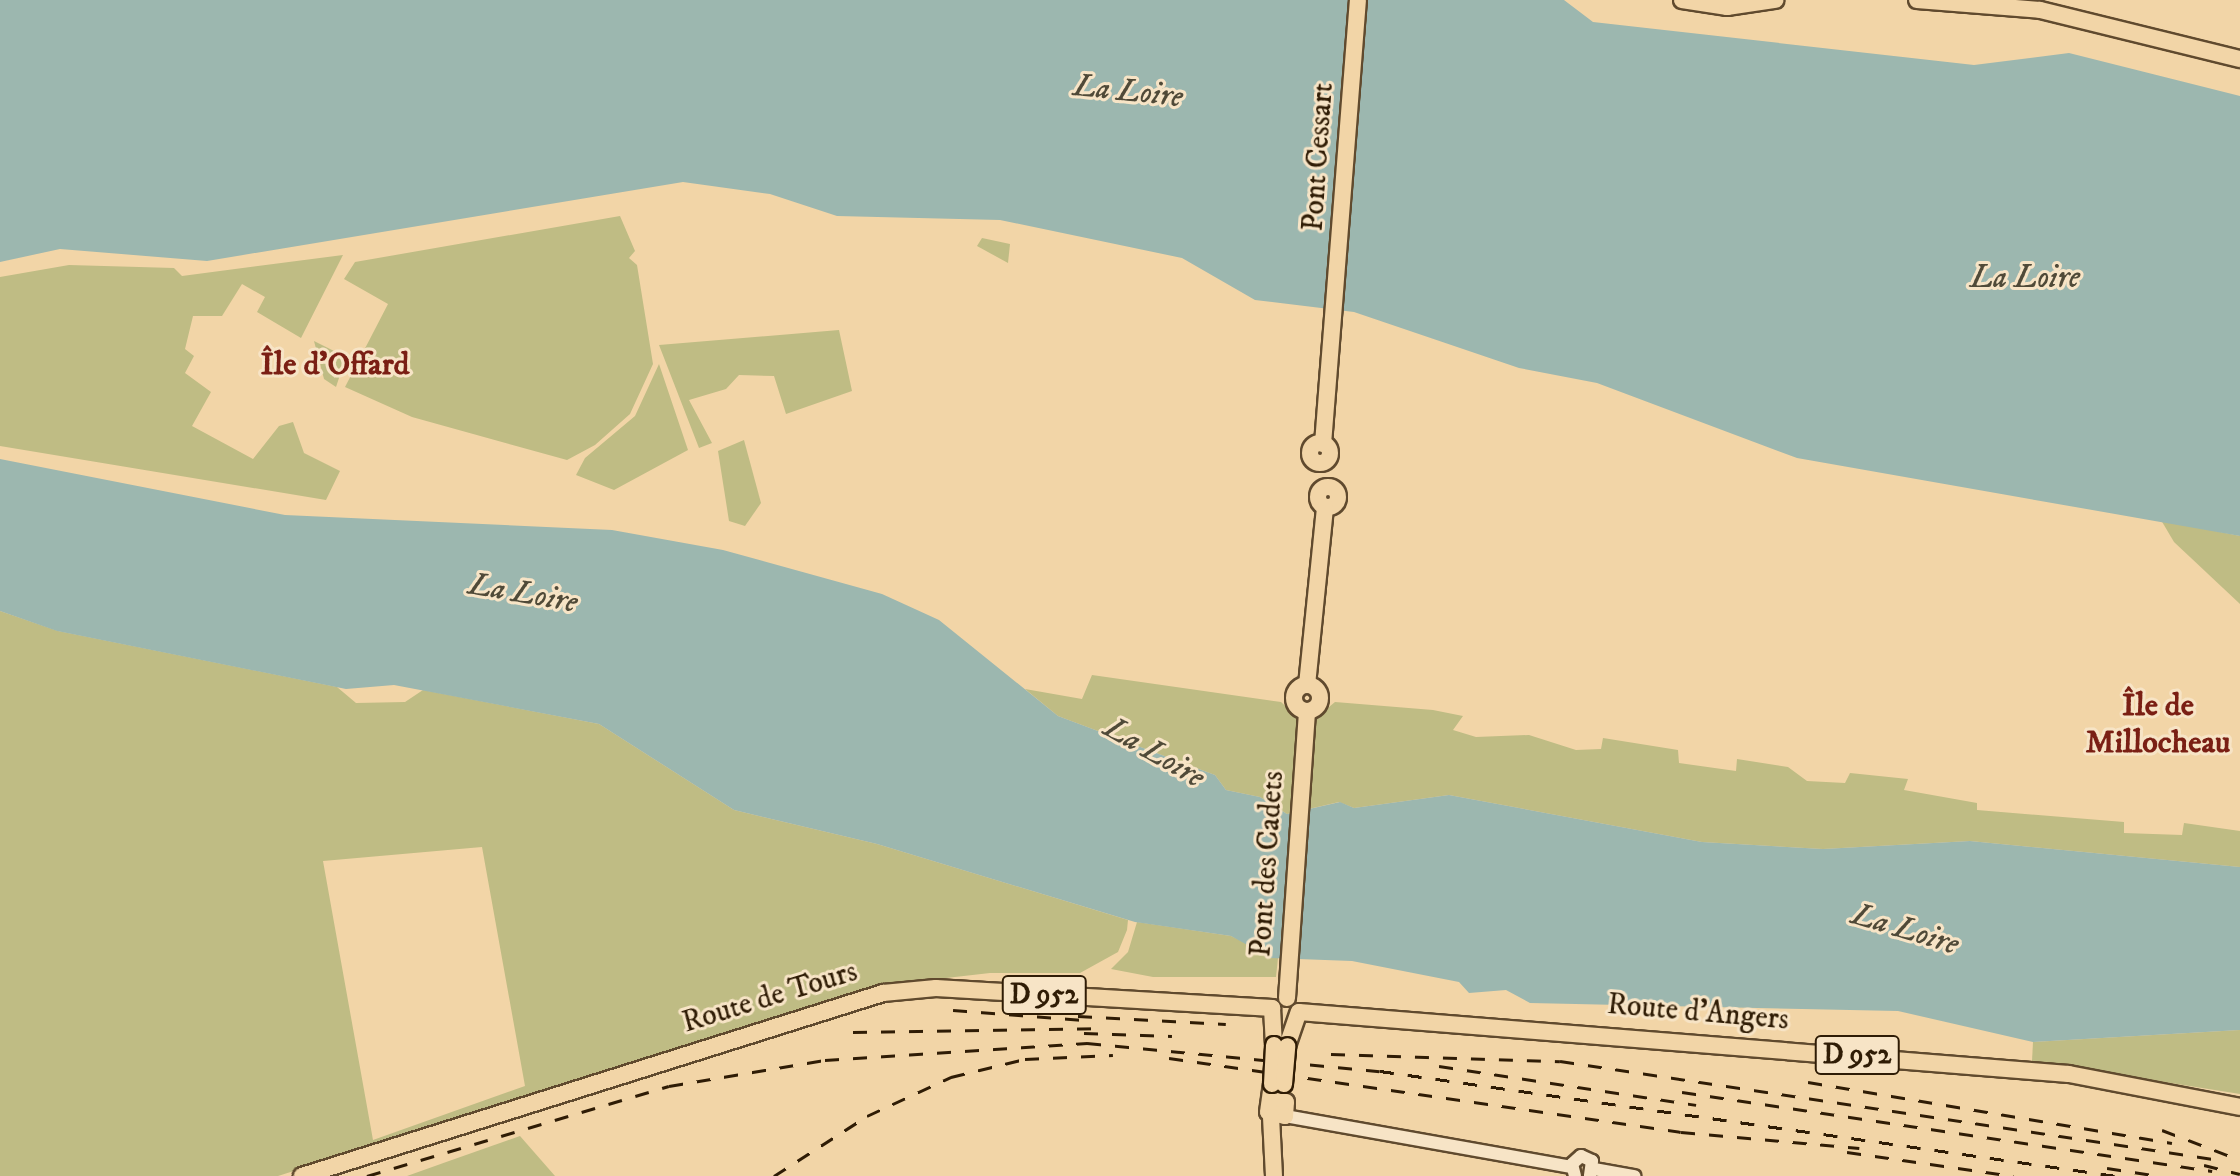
<!DOCTYPE html>
<meta charset="utf-8">
<style>
body{margin:0}
#map{position:relative;width:2240px;height:1176px;overflow:hidden;background:#f2d5a7;font-family:"IM FELL DW Pica",serif}
div>[style]{position:absolute}
.green>*{inset:0;background:#bfbc84}
.water>*{inset:0;background:#9cb7af}
.roads{filter:drop-shadow(2px 0 #604a2e) drop-shadow(-2px 0 #604a2e) drop-shadow(0 2px #604a2e) drop-shadow(0 -2px #604a2e)}
.minor>*{height:12px;margin:-6px;padding:0 6px;transform-origin:6px;border-radius:6px;background:#f7e4c6}
.major>*{height:16px;margin:-8px;padding:0 8px;transform-origin:8px;border-radius:8px;background:#f2d5a7}
.major>.ring{margin:-8px;padding:0;box-sizing:content-box;background:none;border:16px solid #f2d5a7;border-radius:50%}
.rail>*{height:3px;margin-top:-1.5px;transform-origin:0;background:repeating-linear-gradient(90deg,#2f1c05 0 14px,transparent 0 28px)}
.bridges{filter:drop-shadow(2px 0 #2f1c05) drop-shadow(-2px 0 #2f1c05) drop-shadow(0 2px #2f1c05) drop-shadow(0 -2px #2f1c05)}
.major-bridge>*{height:16px;margin:-8px;padding:0 8px;transform-origin:8px;border-radius:8px;background:#f2d5a7}
span{translate:-50% -50%;white-space:nowrap;text-align:center;line-height:1.15;-webkit-text-stroke:6px #f7e4c6;paint-order:stroke}
.shield-label span{padding:2px 6px;background:#f7e4c6;border:2px solid;border-radius:6px;-webkit-text-stroke-width:0}
.shield-label{font-size:28px;color:#2f1c05;font-weight:700}
.street-label{font-size:30px;color:#2f1c05}
.water-label{font-size:32px;color:#504a38;font-style:italic}
.neighbourhood-label{font-size:32px;color:#7a1f14;font-weight:700}
</style>
<div id="map">
<div class="green">
<i style="clip-path:polygon(620px 216px,635px 251px,629px 258px,637px 265px,653px 364px,630px 414px,595px 445px,567px 460px,412px 417px,345px 387px,388px 304px,344px 279px,355px 262px)"></i>
<i style="clip-path:polygon(982px 238px,1010px 244px,1008px 263px,977px 246px)"></i>
<i style="clip-path:polygon(343px 255px,301px 338px,257px 312px,265px 297px,242px 284px,222px 316px,193px 316px,185px 349px,194px 356px,185px 373px,211px 392px,192px 426px,253px 459px,279px 426px,293px 422px,304px 453px,340px 471px,326px 500px,0 446px,0 277px,69px 265px,174px 268px,182px 276px)"></i>
<i style="clip-path:polygon(839px 330px,852px 391px,786px 414px,774px 376px,739px 375px,726px 389px,689px 400px,712px 443px,699px 448px,659px 345px)"></i>
<i style="clip-path:polygon(314px 341px,346px 357px,336px 387px,324px 379px)"></i>
<i style="clip-path:polygon(659px 364px,688px 450px,614px 490px,576px 475px,585px 458px,635px 416px)"></i>
<i style="clip-path:polygon(744px 440px,761px 503px,745px 526px,729px 521px,718px 451px)"></i>
<i style="clip-path:polygon(2161px 520px,2240px 536px,2240px 604px,2174px 542px)"></i>
<i style="clip-path:polygon(evenodd,0 611px,58px 631px,337px 687px,356px 703px,405px 702px,423px 690px,599px 724px,734px 810px,877px 844px,1128px 920px,1127px 930px,1118px 952px,1080px 973px,990px 973px,876px 986px,278px 1176px,0 1176px,0 611px,482px 847px,525px 1086px,373px 1140px,323px 861px,482px 847px)"></i>
<i style="clip-path:polygon(1092px 675px,1281px 702px,1296px 716px,1317px 717px,1335px 702px,1433px 710px,1463px 716px,1453px 730px,1476px 737px,1529px 735px,1576px 750px,1601px 749px,1603px 738px,1678px 750px,1679px 763px,1736px 771px,1737px 759px,1788px 767px,1807px 781px,1845px 783px,1850px 773px,1908px 779px,1904px 790px,1977px 803px,1977px 810px,2124px 822px,2124px 833px,2182px 835px,2184px 823px,2240px 831px,2240px 867px,1970px 841px,1823px 849px,1702px 842px,1449px 795px,1354px 808px,1339px 802px,1287px 814px,1260px 797px,1226px 790px,1215px 775px,1058px 716px,1025px 689px,1082px 699px)"></i>
<i style="clip-path:polygon(1137px 922px,1231px 936px,1278px 958px,1276px 977px,1153px 977px,1111px 969px,1128px 952px)"></i>
<i style="clip-path:polygon(2240px 1030px,2240px 1094px,2032px 1061px,2033px 1042px)"></i>
<i style="clip-path:polygon(520px 1136px,555px 1176px,407px 1176px,449px 1161px)"></i>
</div>
<div class="water">
<i style="clip-path:polygon(0 0,1564px 0,1593px 22px,1974px 65px,2069px 53px,2240px 96px,2240px 536px,1797px 458px,1597px 383px,1519px 368px,1354px 312px,1255px 300px,1182px 258px,1000px 220px,837px 216px,770px 194px,683px 182px,207px 261px,60px 249px,0 262px)"></i>
<i style="clip-path:polygon(0 459px,285px 515px,612px 530px,723px 550px,882px 594px,939px 620px,1058px 716px,1215px 775px,1226px 790px,1260px 797px,1287px 814px,1340px 802px,1354px 808px,1449px 795px,1702px 842px,1823px 849px,1970px 841px,2240px 867px,2240px 1030px,2033px 1042px,1898px 1011px,1530px 1003px,1506px 990px,1469px 993px,1459px 982px,1352px 961px,1271px 958px,1231px 936px,1135px 922px,877px 844px,734px 810px,599px 724px,394px 685px,346px 689px,57px 631px,0 611px)"></i>
</div>
<div class="roads">
<div class="minor">
<i style="left:1285px;top:1116px;width:291px;rotate:10.1deg"></i>
<i style="left:1594px;top:1169px;width:41px;rotate:9.9deg"></i>
<i style="left:1575px;top:1176px;width:12px;rotate:-104deg"></i>
<i style="left:1572px;top:1164px;width:12px;rotate:-42deg"></i>
<i style="left:1581px;top:1156px;width:12px;rotate:24deg"></i>
<i style="left:1592px;top:1161px;width:15px;rotate:98deg"></i>
</div>
<div class="major">
<i style="left:1682px;top:0;width:46px;rotate:8.8deg"></i>
<i style="left:1727px;top:7px;width:49px;rotate:-8.3deg"></i>
<i style="left:1917px;top:0;width:123px;rotate:4.6deg"></i>
<i style="left:2040px;top:10px;width:206px;rotate:13.8deg"></i>
<i class="ring" style="left:1310px;top:443px;width:4px;height:4px"></i>
<i style="left:1323px;top:444px;width:445px;rotate:-85.5deg"></i>
<i class="ring" style="left:1318px;top:487px;width:4px;height:4px"></i>
<i class="ring" style="left:1294px;top:685px;width:10px;height:10px"></i>
<i style="left:1307px;top:685px;width:179px;rotate:-84.2deg"></i>
<i style="left:1287px;top:998px;width:287px;rotate:-86deg"></i>
<i style="left:1272px;top:1008px;width:37px;rotate:87deg"></i>
<i style="left:1299px;top:1012px;width:772px;rotate:4.6deg"></i>
<i style="left:2069px;top:1074px;width:174px;rotate:10.9deg"></i>
<i style="left:1287px;top:1046px;width:36px;rotate:-71deg"></i>
<i style="left:1271px;top:1100px;width:15px;rotate:8deg"></i>
<i style="left:1286px;top:1102px;width:14px;rotate:94deg"></i>
<i style="left:1285px;top:1116px;width:17px;rotate:-167deg"></i>
<i style="left:1268px;top:1112px;width:28px;rotate:-82deg"></i>
<i style="left:1271px;top:1117px;width:59px;rotate:87.1deg"></i>
<i style="left:302px;top:1176px;width:609px;rotate:-17.48deg"></i>
<i style="left:883px;top:993px;width:53px;rotate:-5.4deg"></i>
<i style="left:936px;top:988px;width:337px;rotate:3.4deg"></i>
</div>
</div>
<div class="rail">
<i style="left:953px;top:1010px;width:131px;rotate:4.4deg"></i>
<i style="left:1078px;top:1016px;width:148px;rotate:3.1deg"></i>
<i style="left:853px;top:1032px;width:244px;rotate:-0.9deg"></i>
<i style="left:1084px;top:1033px;width:88px;rotate:2deg"></i>
<i style="left:1331px;top:1054px;width:229px;rotate:1.8deg"></i>
<i style="left:1560px;top:1061px;width:667px;rotate:8.53deg"></i>
<i style="left:1169px;top:1058px;width:517px;rotate:8.22deg"></i>
<i style="left:1681px;top:1132px;width:179px;rotate:5.1deg"></i>
<i style="left:1439px;top:1066px;width:260px;rotate:8.6deg"></i>
<i style="left:1808px;top:1082px;width:369px;rotate:9.5deg"></i>
<i style="left:1682px;top:1092px;width:536px;rotate:8.48deg"></i>
<i style="left:2162px;top:1130px;width:84px;rotate:21deg"></i>
<i style="left:1847px;top:1152px;width:168px;rotate:8.2deg"></i>
<i style="left:2204px;top:1165px;width:37px;rotate:14deg"></i>
<i style="left:2107px;top:1168px;width:53px;rotate:8.7deg"></i>
<i style="left:367px;top:1176px;width:315px;rotate:-16.6deg"></i>
<i style="left:669px;top:1086px;width:158px;rotate:-9.5deg"></i>
<i style="left:825px;top:1060px;width:263px;rotate:-3.7deg"></i>
<i style="left:1087px;top:1043px;width:294px;rotate:5.5deg"></i>
<i style="left:1380px;top:1071px;width:744px;rotate:8.11deg"></i>
<i style="left:774px;top:1176px;width:111px;rotate:-32.8deg"></i>
<i style="left:867px;top:1116px;width:93px;rotate:-24.9deg"></i>
<i style="left:951px;top:1077px;width:76px;rotate:-13.7deg"></i>
<i style="left:1025px;top:1059px;width:88px;rotate:-2.6deg"></i>
</div>
<div class="bridges">
<div class="major-bridge">
<i style="left:1272px;top:1084px;width:39px;rotate:-87deg"></i>
<i style="left:1284px;top:1084px;width:38px;rotate:-85deg"></i>
</div>
</div>
<div class="shield-label">
<span style="left:1044px;top:995px">D 952</span>
<span style="left:1857px;top:1055px">D 952</span>
</div>
<div class="street-label">
<span style="left:1319px;top:157px;rotate:-86deg">Pont Cessart</span>
<span style="left:1268px;top:864px;rotate:-86deg">Pont des Cadets</span>
<span style="left:770px;top:998px;rotate:-17deg">Route de Tours</span>
<span style="left:1698px;top:1013px;rotate:5deg">Route d'Angers</span>
</div>
<div class="water-label">
<span style="left:1128px;top:92px;rotate:6deg">La Loire</span>
<span style="left:2025px;top:278px">La Loire</span>
<span style="left:523px;top:594px;rotate:10deg">La Loire</span>
<span style="left:1154px;top:753px;rotate:30deg">La Loire</span>
<span style="left:1905px;top:930px;rotate:17deg">La Loire</span>
</div>
<div class="neighbourhood-label">
<span style="left:335px;top:365px">Île d'Offard</span>
<span style="left:2158px;top:725px">Île de<br>Millocheau</span>
</div>
</div>
